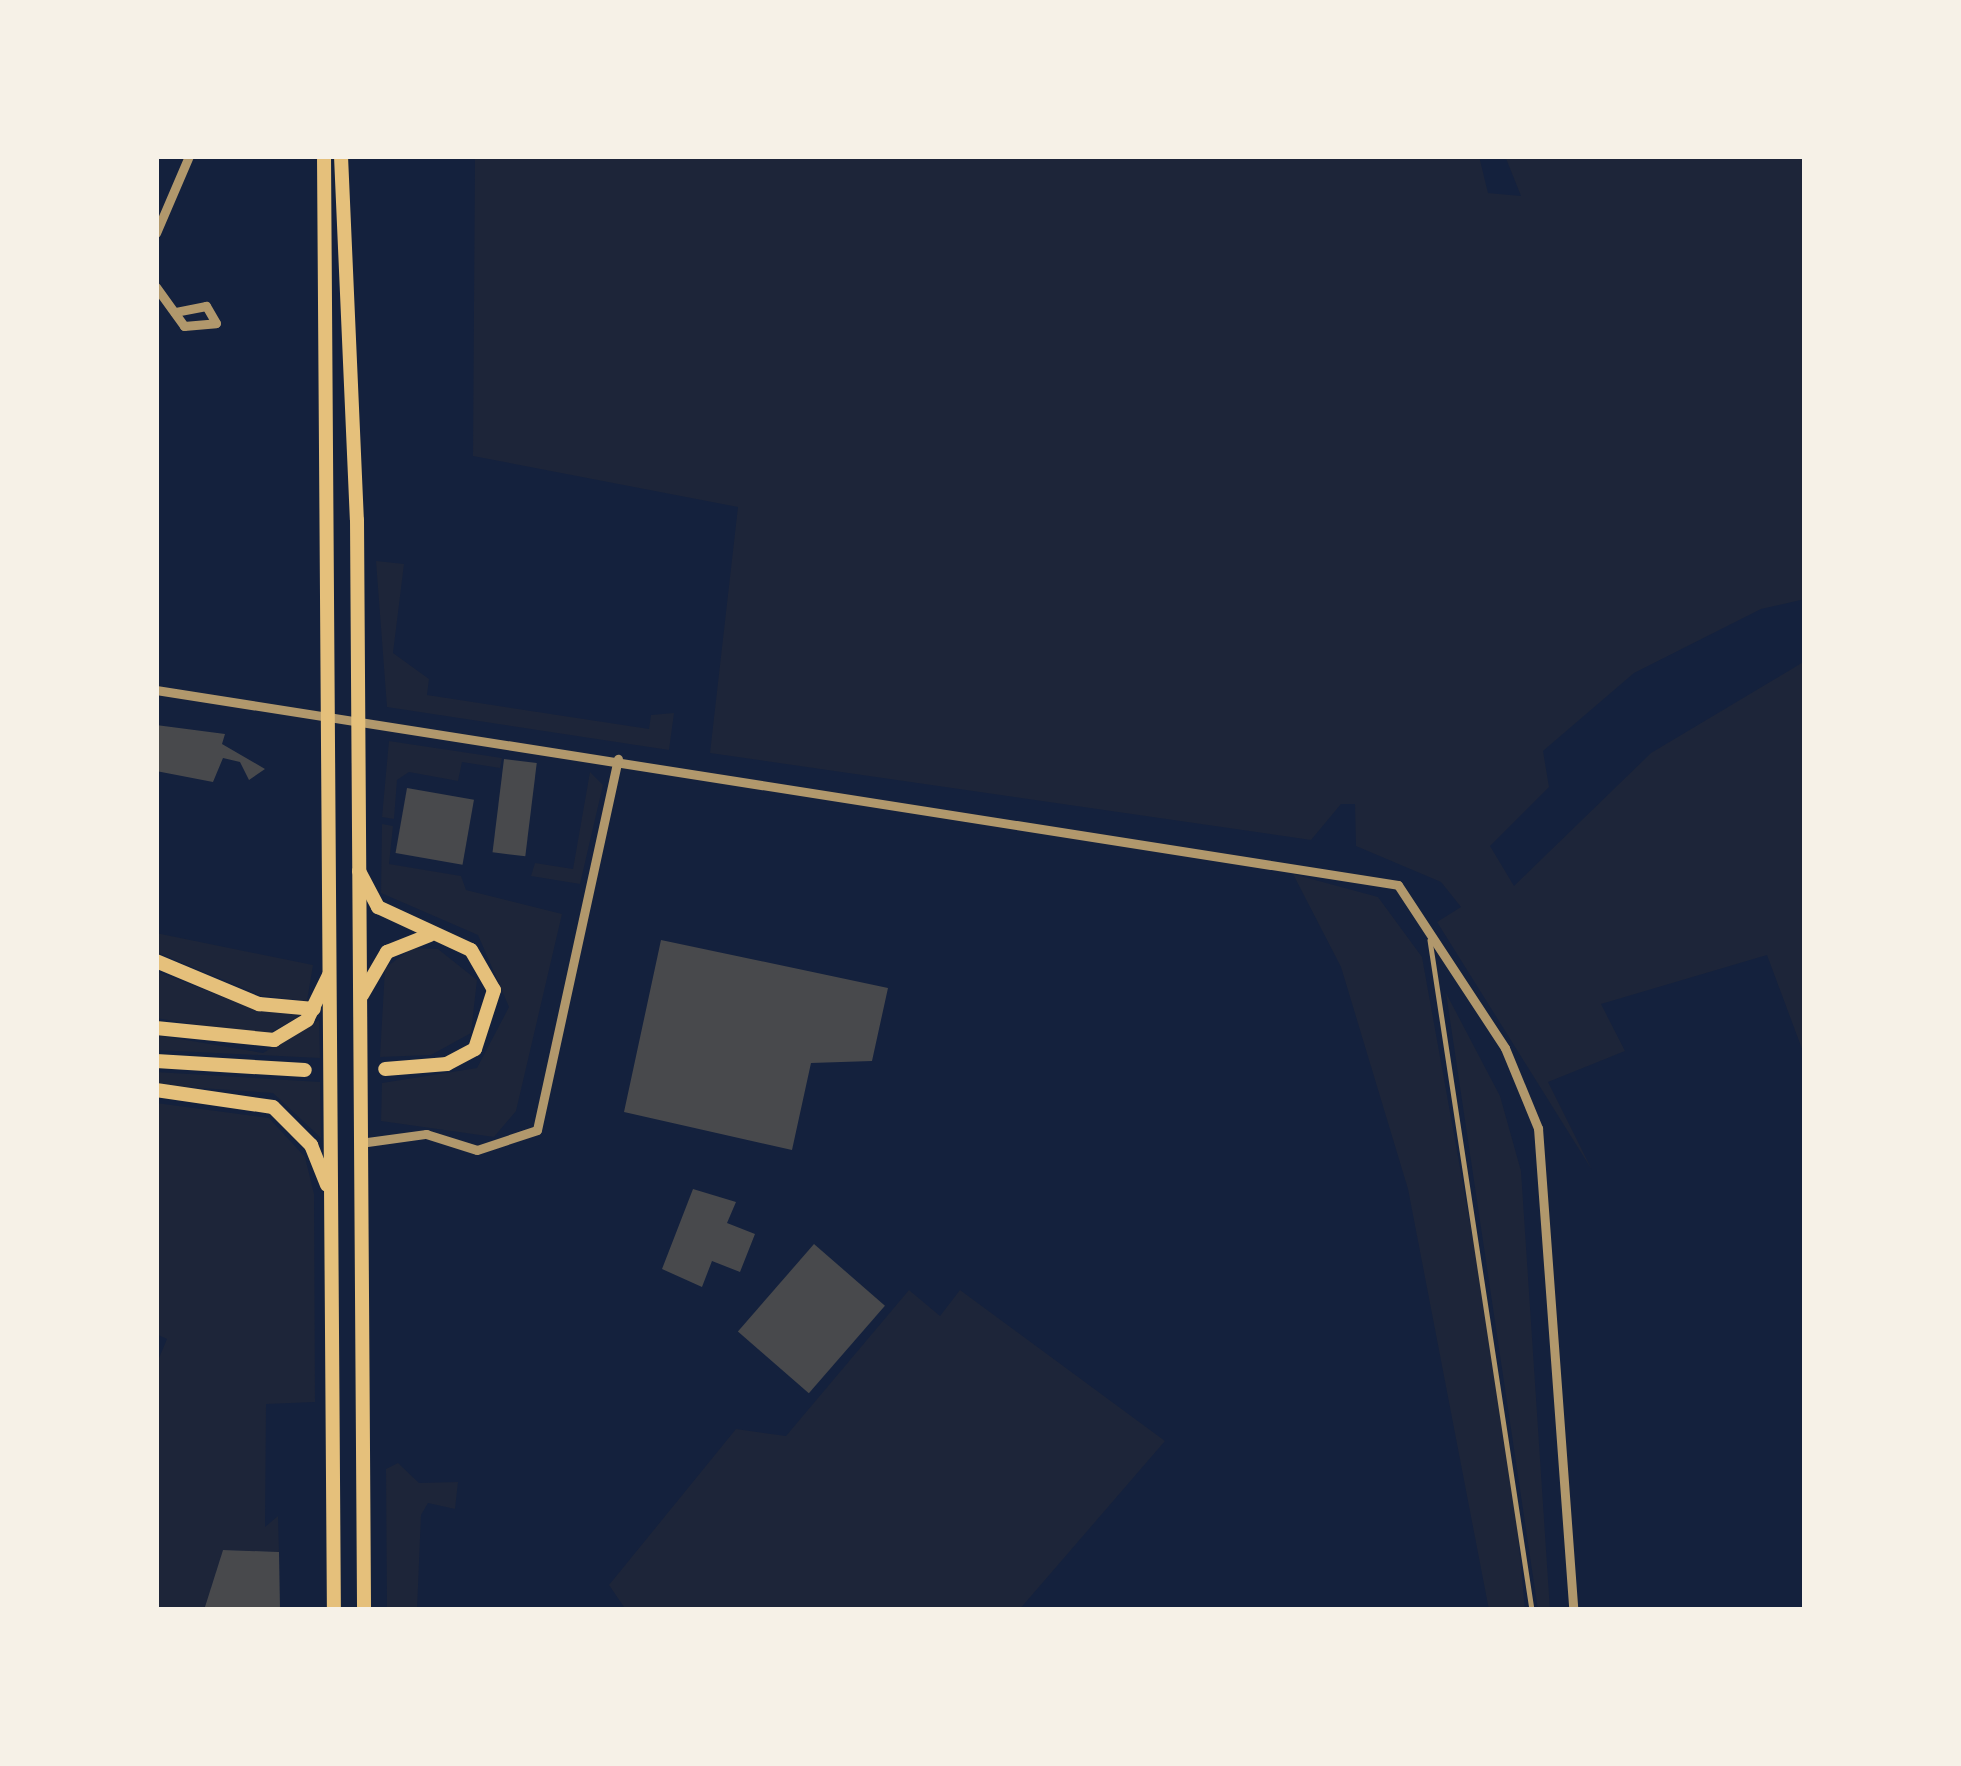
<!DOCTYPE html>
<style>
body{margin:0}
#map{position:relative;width:1961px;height:1766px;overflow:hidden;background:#14213d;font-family:"PT Serif",serif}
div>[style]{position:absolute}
.green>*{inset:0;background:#1d2539}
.building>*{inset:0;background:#48494c;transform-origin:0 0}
.service>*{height:4.5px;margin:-2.25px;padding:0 2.25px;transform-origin:2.25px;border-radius:2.25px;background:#b1986c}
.minor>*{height:9px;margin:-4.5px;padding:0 4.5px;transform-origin:4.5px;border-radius:4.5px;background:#b1986c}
.secondary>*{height:14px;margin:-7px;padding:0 7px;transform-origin:7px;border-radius:7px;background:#e5c07b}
span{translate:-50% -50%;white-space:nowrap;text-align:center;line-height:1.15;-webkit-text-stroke:10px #f6f1e7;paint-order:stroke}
.frame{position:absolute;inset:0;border:159px solid #f6f1e7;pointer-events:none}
</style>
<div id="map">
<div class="green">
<i style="clip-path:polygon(475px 156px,1479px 156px,1488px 193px,1521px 196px,1505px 156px,1805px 156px,1805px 599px,1761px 609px,1634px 673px,1543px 751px,1549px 787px,1490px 846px,1514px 886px,1651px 753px,1805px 661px,1805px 1057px,1767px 955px,1601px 1004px,1625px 1051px,1548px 1082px,1592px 1170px,1437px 922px,1461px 907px,1441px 882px,1356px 846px,1355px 804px,1341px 804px,1311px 840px,710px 753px,738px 507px,473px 456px)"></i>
<i style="clip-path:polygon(376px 561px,404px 564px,393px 653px,429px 679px,427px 695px,649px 729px,651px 715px,674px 713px,669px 750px,387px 707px)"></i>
<i style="clip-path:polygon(389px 741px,502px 758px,500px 768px,462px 762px,458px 781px,409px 772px,397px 780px,394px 819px,382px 817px)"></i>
<i style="clip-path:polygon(590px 772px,603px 785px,580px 884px,531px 876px,535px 863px,573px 869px)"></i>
<i style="clip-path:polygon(382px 824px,393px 826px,389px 864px,461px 876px,466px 890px,562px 914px,516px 1111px,494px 1137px,381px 1121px,382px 1083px,477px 1068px,509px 1007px,478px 935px,381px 893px)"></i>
<i style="clip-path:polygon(1293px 874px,1378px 897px,1422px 957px,1509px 1439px,1525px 1610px,1489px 1610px,1408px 1189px,1341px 967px)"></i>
<i style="clip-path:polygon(156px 933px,313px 965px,307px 1001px,262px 996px,156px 952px)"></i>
<i style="clip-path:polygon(438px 949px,477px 980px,471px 1033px,431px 1055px,380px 1057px,385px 968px,412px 948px)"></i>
<i style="clip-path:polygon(156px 971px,259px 1011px,302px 1015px,264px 1036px,156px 1018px)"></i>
<i style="clip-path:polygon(1446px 993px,1500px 1096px,1521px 1171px,1550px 1610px,1538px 1610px)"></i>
<i style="clip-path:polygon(319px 1020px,320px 1058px,156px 1050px,156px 1035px,263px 1053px)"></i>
<i style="clip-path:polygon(156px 1072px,320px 1082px,321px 1138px,273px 1093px,156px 1085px)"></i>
<i style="clip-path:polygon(156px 1103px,269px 1118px,305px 1157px,314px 1194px,315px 1402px,266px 1404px,265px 1527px,278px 1516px,279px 1552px,223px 1550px,204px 1610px,156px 1610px,156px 1365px,167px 1339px,156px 1334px)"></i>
<i style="clip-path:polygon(909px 1290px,940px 1316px,960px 1290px,1165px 1441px,1019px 1610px,626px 1610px,609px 1585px,736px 1429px,786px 1436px)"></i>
<i style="clip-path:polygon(398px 1463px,419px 1483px,458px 1482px,455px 1509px,428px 1503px,421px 1515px,417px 1610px,387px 1610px,386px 1469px)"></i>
</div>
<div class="building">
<i style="clip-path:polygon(156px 725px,225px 734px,222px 744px,265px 769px,249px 780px,240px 762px,223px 758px,213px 782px,156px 771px)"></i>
<i style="left:504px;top:759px;width:33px;height:94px;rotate:7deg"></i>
<i style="left:407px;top:788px;width:68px;height:66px;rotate:10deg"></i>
<i style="clip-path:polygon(661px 940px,888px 988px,872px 1061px,811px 1063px,792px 1150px,624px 1112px)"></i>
<i style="clip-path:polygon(693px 1189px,736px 1202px,727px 1223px,755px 1234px,740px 1272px,712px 1261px,702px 1287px,662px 1269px)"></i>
<i style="left:814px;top:1244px;width:94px;height:116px;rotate:41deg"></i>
<i style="clip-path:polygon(223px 1550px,279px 1552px,280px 1610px,204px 1610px)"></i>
</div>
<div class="service">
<i style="left:1430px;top:940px;width:678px;rotate:81.34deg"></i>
</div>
<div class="minor">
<i style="left:156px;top:233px;width:84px;rotate:-66.8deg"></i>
<i style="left:156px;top:287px;width:48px;rotate:54.3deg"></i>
<i style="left:184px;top:326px;width:32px;rotate:-5deg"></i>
<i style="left:216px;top:323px;width:20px;rotate:-120deg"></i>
<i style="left:206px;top:306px;width:32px;rotate:169deg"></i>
<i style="left:156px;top:690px;width:1257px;rotate:8.92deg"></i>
<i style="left:1398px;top:885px;width:195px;rotate:56.7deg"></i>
<i style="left:1505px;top:1048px;width:87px;rotate:67.6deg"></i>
<i style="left:1538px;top:1128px;width:483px;rotate:85.8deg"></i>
<i style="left:360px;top:1143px;width:67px;rotate:-7.8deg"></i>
<i style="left:426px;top:1134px;width:53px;rotate:17.4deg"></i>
<i style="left:477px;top:1150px;width:63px;rotate:-18.4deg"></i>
<i style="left:537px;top:1130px;width:380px;rotate:-77.7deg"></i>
</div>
<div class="secondary">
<i style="left:324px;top:156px;width:1454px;rotate:89.61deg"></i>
<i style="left:341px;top:156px;width:364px;rotate:87.5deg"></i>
<i style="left:357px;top:520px;width:1090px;rotate:89.63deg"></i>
<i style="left:359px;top:871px;width:41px;rotate:62.2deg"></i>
<i style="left:378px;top:907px;width:102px;rotate:24.8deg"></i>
<i style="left:471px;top:950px;width:46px;rotate:60.1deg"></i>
<i style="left:494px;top:990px;width:62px;rotate:107.9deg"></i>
<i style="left:475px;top:1049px;width:32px;rotate:152deg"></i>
<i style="left:447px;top:1064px;width:62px;rotate:175.4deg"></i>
<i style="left:156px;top:961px;width:112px;rotate:22.7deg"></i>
<i style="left:259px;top:1004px;width:55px;rotate:5.2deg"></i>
<i style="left:362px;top:995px;width:50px;rotate:-59.8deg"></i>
<i style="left:387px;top:952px;width:46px;rotate:-21.6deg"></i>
<i style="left:156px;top:1028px;width:119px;rotate:5.8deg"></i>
<i style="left:274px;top:1040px;width:39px;rotate:-31deg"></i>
<i style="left:307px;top:1020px;width:50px;rotate:-63.9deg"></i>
<i style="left:156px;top:1061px;width:149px;rotate:3.5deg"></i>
<i style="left:156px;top:1090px;width:118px;rotate:8.3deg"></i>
<i style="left:273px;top:1107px;width:54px;rotate:45deg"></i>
<i style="left:311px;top:1145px;width:43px;rotate:68.2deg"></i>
</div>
<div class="frame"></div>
</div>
